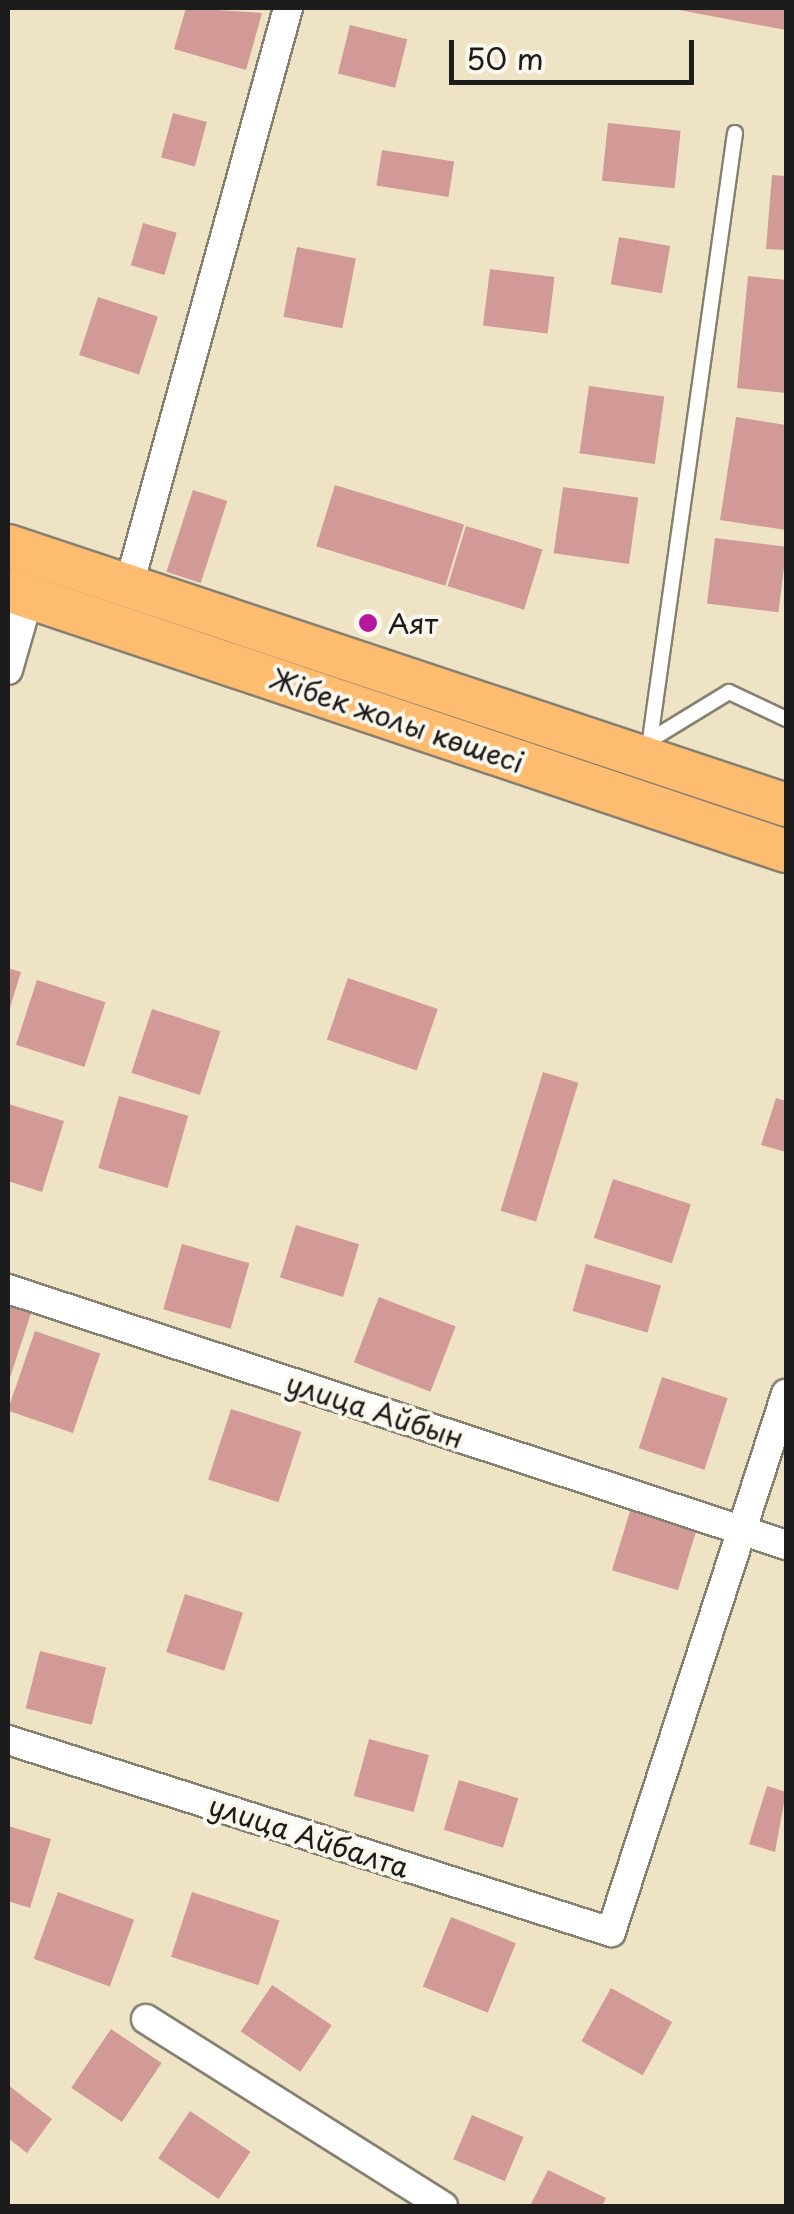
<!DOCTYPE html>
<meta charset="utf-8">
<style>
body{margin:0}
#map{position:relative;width:794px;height:2214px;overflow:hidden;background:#efe3c5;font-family:"Playpen Sans",sans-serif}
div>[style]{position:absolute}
.building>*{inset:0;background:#d19a96;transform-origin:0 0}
.roads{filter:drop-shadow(2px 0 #868070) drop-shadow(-2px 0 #868070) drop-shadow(0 2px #868070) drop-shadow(0 -2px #868070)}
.service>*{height:14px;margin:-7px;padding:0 7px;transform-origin:7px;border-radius:7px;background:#fff}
.minor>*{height:28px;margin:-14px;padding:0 14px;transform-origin:14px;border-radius:14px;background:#fff}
.primary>*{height:42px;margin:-21px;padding:0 21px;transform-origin:21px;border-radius:21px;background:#febc70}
.dots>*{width:28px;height:28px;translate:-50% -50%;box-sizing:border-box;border:5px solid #fbf7ec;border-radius:50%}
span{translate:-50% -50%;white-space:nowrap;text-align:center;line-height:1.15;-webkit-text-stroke:8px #fbf7ec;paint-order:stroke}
.poi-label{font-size:28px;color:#1c1c1c}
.left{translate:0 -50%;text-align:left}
.street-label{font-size:28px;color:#1c1c1c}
.frame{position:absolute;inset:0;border:10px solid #1c1c1c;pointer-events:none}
.scale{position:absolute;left:449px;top:40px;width:245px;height:45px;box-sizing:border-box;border:5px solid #1c1c1c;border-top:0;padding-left:12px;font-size:30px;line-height:35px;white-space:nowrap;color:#1c1c1c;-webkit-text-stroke:8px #fbf7ec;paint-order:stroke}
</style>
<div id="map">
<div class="building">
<i style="clip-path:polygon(186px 8px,262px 13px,246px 70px,174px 49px)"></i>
<i style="clip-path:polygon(674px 8px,786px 8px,786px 30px,674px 9px)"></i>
<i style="left:350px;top:25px;width:59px;height:50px;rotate:14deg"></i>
<i style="left:173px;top:113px;width:35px;height:46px;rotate:15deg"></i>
<i style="left:608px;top:123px;width:73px;height:58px;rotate:6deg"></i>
<i style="left:382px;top:150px;width:73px;height:36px;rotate:9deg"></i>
<i style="clip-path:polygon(772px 175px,786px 176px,786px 250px,766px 249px)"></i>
<i style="left:143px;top:223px;width:35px;height:44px;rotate:16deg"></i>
<i style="left:619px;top:237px;width:52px;height:48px;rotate:10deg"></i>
<i style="left:297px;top:247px;width:60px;height:71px;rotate:11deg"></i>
<i style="left:490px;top:269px;width:65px;height:57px;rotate:7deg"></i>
<i style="clip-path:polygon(748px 276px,786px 280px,786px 393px,737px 388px)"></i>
<i style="left:98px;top:297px;width:63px;height:61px;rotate:18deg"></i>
<i style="left:589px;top:386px;width:76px;height:68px;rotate:8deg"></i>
<i style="clip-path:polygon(736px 417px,786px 425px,786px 530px,720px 520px)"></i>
<i style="left:335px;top:485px;width:135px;height:64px;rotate:17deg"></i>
<i style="left:563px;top:487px;width:76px;height:67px;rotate:8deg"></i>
<i style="left:193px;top:490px;width:36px;height:86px;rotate:18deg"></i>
<i style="left:466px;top:526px;width:80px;height:63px;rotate:17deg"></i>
<i style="left:715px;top:538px;width:72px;height:66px;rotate:7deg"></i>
<i style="clip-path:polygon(8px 968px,21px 972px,8px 1014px)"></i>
<i style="left:348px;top:978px;width:95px;height:65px;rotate:19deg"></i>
<i style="left:37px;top:980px;width:72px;height:68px;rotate:18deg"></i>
<i style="left:152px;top:1009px;width:72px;height:67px;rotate:18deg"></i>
<i style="left:543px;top:1072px;width:37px;height:145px;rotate:17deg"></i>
<i style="left:119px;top:1096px;width:72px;height:75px;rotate:16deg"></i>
<i style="clip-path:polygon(776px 1098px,786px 1101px,786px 1152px,761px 1145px)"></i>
<i style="clip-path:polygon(8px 1104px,64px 1121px,42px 1192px,8px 1181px)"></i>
<i style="left:613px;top:1179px;width:82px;height:62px;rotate:18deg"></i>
<i style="left:296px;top:1225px;width:66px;height:55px;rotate:17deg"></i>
<i style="left:182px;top:1244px;width:70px;height:68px;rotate:16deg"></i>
<i style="left:586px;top:1264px;width:78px;height:49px;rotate:16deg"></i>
<i style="left:379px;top:1297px;width:82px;height:70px;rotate:21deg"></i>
<i style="clip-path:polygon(8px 1305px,31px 1313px,8px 1384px)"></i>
<i style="left:35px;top:1331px;width:69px;height:84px;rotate:19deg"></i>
<i style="left:662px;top:1377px;width:69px;height:75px;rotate:18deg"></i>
<i style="left:231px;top:1409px;width:74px;height:74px;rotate:18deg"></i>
<i style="left:631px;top:1508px;width:69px;height:65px;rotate:17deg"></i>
<i style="left:185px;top:1594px;width:61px;height:61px;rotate:18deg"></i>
<i style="left:40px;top:1651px;width:68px;height:59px;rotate:14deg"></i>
<i style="left:369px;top:1739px;width:62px;height:59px;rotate:15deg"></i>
<i style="left:459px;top:1780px;width:62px;height:52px;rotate:17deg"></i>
<i style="clip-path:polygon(767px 1786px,786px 1792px,775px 1852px,749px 1844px)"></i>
<i style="clip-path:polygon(8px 1826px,51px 1839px,30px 1908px,8px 1901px)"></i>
<i style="left:58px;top:1892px;width:81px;height:71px;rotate:20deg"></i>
<i style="left:192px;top:1892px;width:92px;height:68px;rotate:18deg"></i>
<i style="left:451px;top:1917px;width:70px;height:75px;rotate:22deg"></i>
<i style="left:272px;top:1985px;width:72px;height:56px;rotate:34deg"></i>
<i style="left:611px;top:1988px;width:70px;height:61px;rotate:29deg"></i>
<i style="left:111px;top:2029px;width:61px;height:71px;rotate:34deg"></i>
<i style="clip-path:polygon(8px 2085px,52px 2119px,27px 2153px,8px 2138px)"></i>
<i style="left:190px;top:2111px;width:73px;height:57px;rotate:34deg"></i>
<i style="left:472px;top:2115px;width:56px;height:48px;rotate:23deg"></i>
<i style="clip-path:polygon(548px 2170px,606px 2198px,602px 2206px,530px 2206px)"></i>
</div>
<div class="roads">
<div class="service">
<i style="left:650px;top:740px;width:613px;rotate:-82.03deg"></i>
<i style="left:647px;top:742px;width:96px;rotate:-31.4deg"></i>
<i style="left:729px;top:692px;width:63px;rotate:25.3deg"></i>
</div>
<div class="minor">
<i style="left:129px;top:585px;width:599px;rotate:-74.59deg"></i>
<i style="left:8px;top:670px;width:76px;rotate:-74deg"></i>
<i style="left:8px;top:1289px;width:819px;rotate:18.21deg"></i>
<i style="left:8px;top:1740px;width:633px;rotate:17.66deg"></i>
<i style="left:611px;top:1932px;width:566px;rotate:-71.98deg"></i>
<i style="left:146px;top:2019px;width:351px;rotate:32.2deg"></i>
</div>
<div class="primary">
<i style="left:8px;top:546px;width:820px;rotate:18.41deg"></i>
<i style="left:8px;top:590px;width:821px;rotate:18.55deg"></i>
</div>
</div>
<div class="dots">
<i style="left:368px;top:623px;background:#b5179e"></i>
</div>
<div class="poi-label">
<span class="left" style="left:388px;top:623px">Аят</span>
</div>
<div class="street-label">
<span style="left:397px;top:720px;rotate:19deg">Жібек жолы көшесі</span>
<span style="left:375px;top:1410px;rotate:18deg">улица Айбын</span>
<span style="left:309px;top:1836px;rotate:18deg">улица Айбалта</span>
</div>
<div class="frame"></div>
<div class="scale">50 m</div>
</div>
